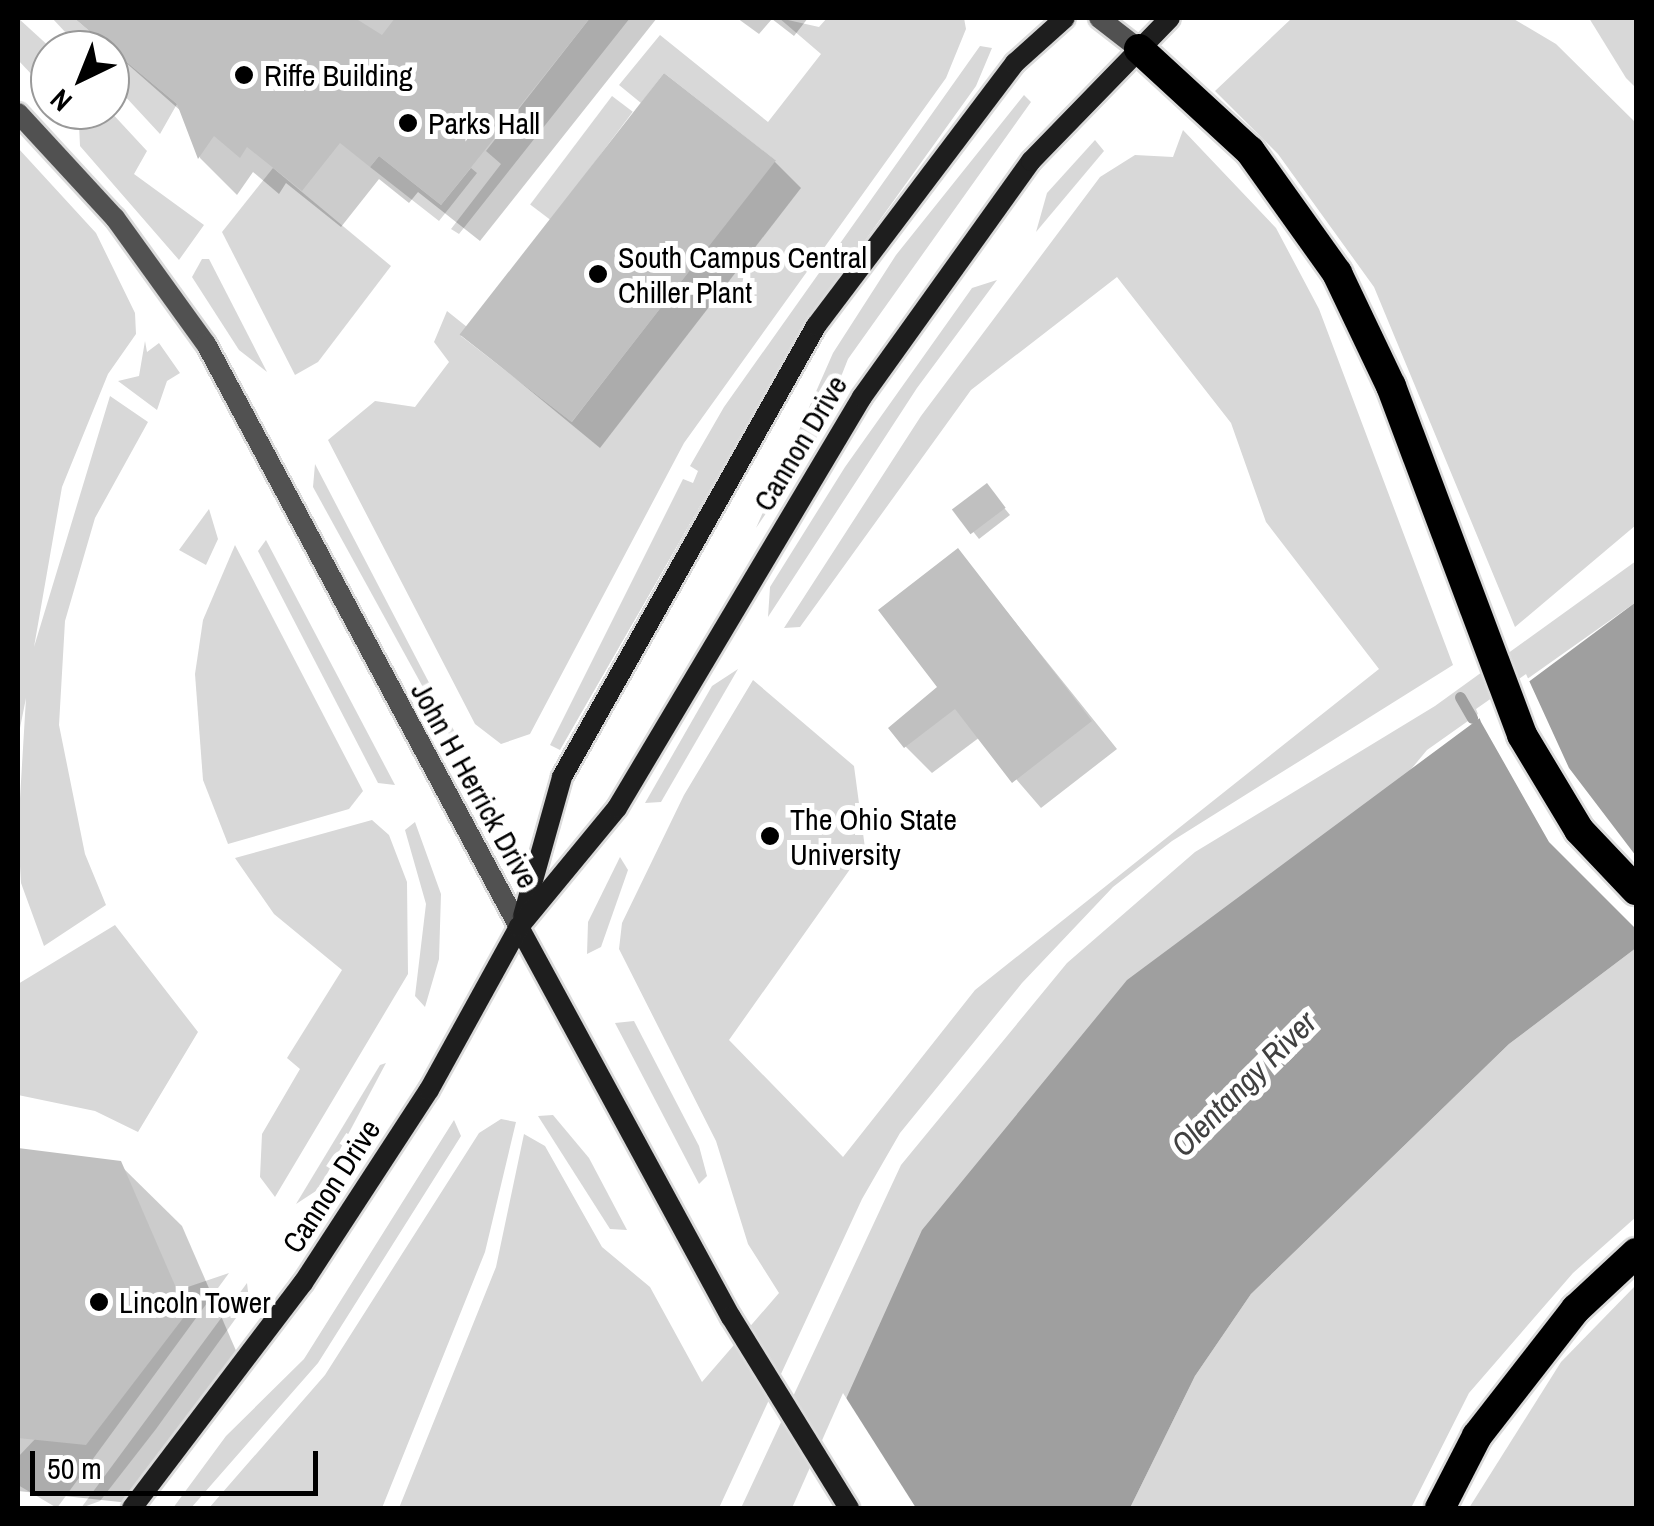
<!DOCTYPE html>
<style>
body{margin:0}
#map{position:relative;width:1654px;height:1526px;overflow:hidden;background:#fff;font-family:"Archivo Narrow",sans-serif}
div>[style]{position:absolute}
.green>*{inset:0;background:#d8d8d8;transform-origin:0 0}
.water>*{inset:0;background:#9f9f9f}
.pier>*{inset:0;background:#fff}
.shadow>*{inset:0;background:#0003}
.stream>*{height:11px;margin:-5.5px;padding:0 5.5px;transform-origin:5.5px;border-radius:5.5px;background:#9f9f9f}
.building>*{inset:0;background:#c0c0c0;transform-origin:0 0}
.roads{filter:drop-shadow(2px 0 #dbdbdb) drop-shadow(-2px 0 #dbdbdb) drop-shadow(0 2px #dbdbdb) drop-shadow(0 -2px #dbdbdb)}
.street>*{height:20px;margin:-10px;padding:0 10px;transform-origin:10px;border-radius:10px;background:#515151}
.secondary>*{height:20px;margin:-10px;padding:0 10px;transform-origin:10px;border-radius:10px;background:#1e1e1e}
.highway>*{height:30px;margin:-15px;padding:0 15px;transform-origin:15px;border-radius:15px;background:#000}
.dots>*{width:28px;height:28px;translate:-50% -50%;box-sizing:border-box;border:5px solid #fff;border-radius:50%}
span{translate:-50% -50%;white-space:nowrap;text-align:center;line-height:1.15;-webkit-text-stroke:10px #fff;paint-order:stroke}
.poi-label{font-size:30px;color:#000}
.left{translate:0 -50%;text-align:left}
.street-label{font-size:30px;color:#000}
.water-label{font-size:32px;color:#404040;font-style:italic}
.frame{position:absolute;inset:0;border:20px solid #000;pointer-events:none}
.north{position:absolute;left:30px;top:30px;width:100px;height:100px;box-sizing:border-box;background:#fff;border:2px solid #999;border-radius:50%;rotate:223deg;font-size:28px;font-weight:700;line-height:40px;text-align:center;color:#000}
.north::after{content:'';display:block;margin:auto;width:35px;height:45px;background:#000;clip-path:polygon(50% 0,100% 100%,50% 72%,0 100%)}
.scale{position:absolute;left:30px;top:1451px;width:288px;height:45px;box-sizing:border-box;border:5px solid #000;border-top:0;padding-left:12px;font-size:30px;line-height:35px;white-space:nowrap;color:#000;-webkit-text-stroke:8px #fff;paint-order:stroke}
</style>
<div id="map">
<div class="green">
<i style="clip-path:polygon(18px 18px,53px 50px,50px 94px,18px 60px)"></i>
<i style="clip-path:polygon(52px 18px,74px 18px,177px 104px,160px 134px,110px 80px,110px 50px,82px 50px)"></i>
<i style="clip-path:polygon(590px 18px,630px 18px,459px 234px,451px 229px,501px 164px,486px 151px)"></i>
<i style="clip-path:polygon(779px 18px,819px 27px,827px 18px,964px 18px,966px 29px,946px 78px,684px 443px,530px 734px,501px 744px,475px 724px,328px 440px,375px 401px,415px 407px,449px 362px,434px 342px,447px 311px,467px 327px,461px 336px,572px 422px,775px 160px,664px 73px,641px 103px,619px 85px,660px 35px,768px 122px,821px 54px)"></i>
<i style="clip-path:polygon(1292px 18px,1512px 18px,1556px 44px,1636px 123px,1636px 525px,1515px 627px,1374px 287px,1278px 154px,1215px 91px)"></i>
<i style="clip-path:polygon(1589px 18px,1636px 18px,1636px 88px,1626px 78px)"></i>
<i style="clip-path:polygon(980px 46px,992px 48px,976px 86px,803px 327px,560px 750px,550px 745px,683px 479px,693px 483px,698px 471px,690px 466px,724px 407px)"></i>
<i style="clip-path:polygon(1024px 95px,1031px 102px,848px 359px,816px 440px,756px 528px,833px 353px,896px 255px)"></i>
<i style="left:612px;top:96px;width:26px;height:136px;rotate:37deg"></i>
<i style="clip-path:polygon(65px 110px,109px 110px,147px 151px,134px 174px,204px 225px,179px 260px,80px 146px,79px 125px)"></i>
<i style="clip-path:polygon(1183px 130px,1276px 228px,1319px 309px,1453px 665px,1172px 841px,1113px 887px,1022px 983px,900px 1133px,862px 1199px,719px 1508px,399px 1508px,496px 1267px,524px 1134px,545px 1146px,602px 1247px,650px 1287px,702px 1382px,779px 1293px,748px 1244px,716px 1141px,619px 949px,622px 923px,684px 795px,753px 680px,854px 766px,865px 848px,729px 1040px,843px 1157px,975px 990px,1379px 669px,1266px 522px,1231px 423px,1117px 277px,971px 390px,800px 627px,784px 628px,921px 416px,1100px 177px,1135px 155px,1173px 157px)"></i>
<i style="clip-path:polygon(1095px 140px,1104px 151px,1036px 232px,1047px 193px)"></i>
<i style="clip-path:polygon(18px 148px,96px 233px,135px 313px,136px 334px,108px 374px,62px 487px,34px 647px,110px 396px,148px 422px,95px 518px,65px 621px,59px 725px,85px 854px,106px 905px,44px 946px,21px 883px,18px 832px,26px 698px,18px 738px)"></i>
<i style="clip-path:polygon(379px 156px,441px 205px,471px 168px,477px 173px,439px 221px,370px 167px)"></i>
<i style="clip-path:polygon(273px 168px,391px 266px,318px 362px,295px 375px,222px 232px)"></i>
<i style="clip-path:polygon(202px 259px,209px 259px,267px 372px,239px 350px,192px 277px)"></i>
<i style="clip-path:polygon(997px 280px,917px 388px,768px 617px,770px 587px,845px 467px,972px 288px)"></i>
<i style="clip-path:polygon(145px 341px,147px 352px,159px 343px,180px 373px,167px 381px,157px 410px,118px 381px,139px 376px)"></i>
<i style="clip-path:polygon(315px 464px,461px 744px,458px 751px,313px 487px)"></i>
<i style="clip-path:polygon(209px 509px,218px 539px,206px 565px,179px 550px)"></i>
<i style="clip-path:polygon(266px 540px,395px 785px,378px 783px,258px 551px)"></i>
<i style="clip-path:polygon(235px 545px,363px 791px,349px 809px,228px 844px,203px 780px,195px 674px,203px 620px)"></i>
<i style="clip-path:polygon(1636px 561px,1636px 602px,1427px 750px,797px 1508px,741px 1508px,901px 1165px,1067px 963px,1195px 852px,1435px 706px)"></i>
<i style="clip-path:polygon(738px 669px,661px 802px,645px 803px,712px 686px)"></i>
<i style="clip-path:polygon(372px 820px,389px 835px,407px 882px,408px 974px,275px 1197px,260px 1177px,262px 1134px,300px 1069px,287px 1058px,342px 970px,274px 914px,235px 858px)"></i>
<i style="clip-path:polygon(415px 822px,441px 894px,439px 959px,425px 1007px,415px 996px,426px 904px,405px 830px)"></i>
<i style="clip-path:polygon(620px 857px,628px 870px,601px 947px,587px 954px,588px 922px)"></i>
<i style="clip-path:polygon(115px 925px,198px 1032px,138px 1132px,95px 1111px,18px 1095px,18px 984px)"></i>
<i style="clip-path:polygon(1636px 948px,1636px 1217px,1573px 1273px,1469px 1393px,1411px 1508px,1130px 1508px,1195px 1376px,1251px 1294px,1509px 1044px)"></i>
<i style="clip-path:polygon(634px 1021px,699px 1146px,707px 1176px,699px 1184px,615px 1023px)"></i>
<i style="clip-path:polygon(386px 1063px,319px 1189px,296px 1204px,380px 1065px)"></i>
<i style="clip-path:polygon(553px 1115px,589px 1158px,627px 1230px,610px 1229px,538px 1116px)"></i>
<i style="clip-path:polygon(501px 1119px,516px 1122px,485px 1252px,382px 1508px,209px 1508px,325px 1375px,479px 1133px)"></i>
<i style="clip-path:polygon(454px 1120px,461px 1136px,318px 1363px,191px 1508px,173px 1508px,226px 1436px,304px 1359px)"></i>
<i style="clip-path:polygon(229px 1273px,57px 1508px,18px 1485px,18px 1457px,176px 1291px)"></i>
<i style="clip-path:polygon(247px 1283px,249px 1300px,156px 1429px,100px 1501px,81px 1508px)"></i>
<i style="clip-path:polygon(1636px 1285px,1636px 1508px,1469px 1508px,1561px 1362px)"></i>
</div>
<div class="water">
<i style="clip-path:polygon(1636px 602px,1636px 948px,1509px 1044px,1251px 1294px,1195px 1376px,1130px 1508px,797px 1508px,922px 1230px,1127px 980px)"></i>
</div>
<div class="pier">
<i style="clip-path:polygon(1526px 674px,1569px 768px,1636px 856px,1636px 929px,1549px 842px,1481px 722px,1476px 709px)"></i>
<i style="clip-path:polygon(843px 1393px,916px 1508px,792px 1508px)"></i>
</div>
<div class="shadow">
<i style="clip-path:polygon(75px 18px,657px 18px,480px 241px,418px 192px,409px 203px,379px 179px,341px 227px,286px 183px,279px 194px,253px 172px,237px 195px,200px 158px,182px 112px)"></i>
<i style="clip-path:polygon(737px 18px,808px 18px,794px 36px,772px 19px,759px 34px)"></i>
<i style="clip-path:polygon(774px 161px,801px 188px,600px 448px,464px 336px)"></i>
<i style="clip-path:polygon(992px 493px,1010px 515px,979px 539px,956px 510px)"></i>
<i style="clip-path:polygon(958px 551px,1117px 749px,1041px 808px,980px 737px,932px 773px,905px 746px,941px 687px)"></i>
<i style="clip-path:polygon(18px 1151px,119px 1164px,182px 1226px,247px 1376px,148px 1505px,18px 1491px)"></i>
</div>
<div class="stream">
<i style="left:1460px;top:697px;width:24px;rotate:60deg"></i>
</div>
<div class="building">
<i style="clip-path:polygon(74px 18px,355px 18px,382px 35px,395px 18px,590px 18px,441px 205px,379px 156px,370px 167px,340px 143px,302px 191px,247px 147px,240px 158px,214px 136px,198px 159px,177px 104px)"></i>
<i style="left:664px;top:73px;width:142px;height:332px;rotate:38deg"></i>
<i style="left:987px;top:483px;width:31px;height:44px;rotate:53deg"></i>
<i style="clip-path:polygon(958px 548px,1092px 721px,1012px 783px,955px 709px,904px 748px,888px 728px,937px 687px,878px 610px)"></i>
<i style="clip-path:polygon(18px 1148px,121px 1161px,187px 1313px,86px 1445px,18px 1438px)"></i>
</div>
<div class="roads">
<div class="street">
<i style="left:1099px;top:18px;width:51px;rotate:37.8deg"></i>
<i style="left:18px;top:113px;width:143px;rotate:47.3deg"></i>
<i style="left:115px;top:218px;width:155px;rotate:54.2deg"></i>
<i style="left:206px;top:344px;width:662px;rotate:61.77deg"></i>
</div>
<div class="secondary">
<i style="left:523px;top:916px;width:144px;rotate:-74.3deg"></i>
<i style="left:562px;top:777px;width:518px;rotate:-60.61deg"></i>
<i style="left:816px;top:326px;width:330px;rotate:-52.9deg"></i>
<i style="left:1015px;top:63px;width:67px;rotate:-42deg"></i>
<i style="left:519px;top:927px;width:444px;rotate:61.5deg"></i>
<i style="left:731px;top:1317px;width:225px;rotate:58.3deg"></i>
<i style="left:132px;top:1508px;width:283px;rotate:-52.8deg"></i>
<i style="left:303px;top:1283px;width:230px;rotate:-56.9deg"></i>
<i style="left:429px;top:1090px;width:186px;rotate:-61.1deg"></i>
<i style="left:519px;top:927px;width:154px;rotate:-50.5deg"></i>
<i style="left:617px;top:808px;width:478px;rotate:-59.2deg"></i>
<i style="left:862px;top:397px;width:290px;rotate:-54.4deg"></i>
<i style="left:1031px;top:161px;width:199px;rotate:-45.8deg"></i>
</div>
<div class="highway">
<i style="left:1139px;top:49px;width:151px;rotate:42.6deg"></i>
<i style="left:1250px;top:151px;width:150px;rotate:54.5deg"></i>
<i style="left:1337px;top:273px;width:125px;rotate:64.5deg"></i>
<i style="left:1391px;top:386px;width:373px;rotate:69.4deg"></i>
<i style="left:1522px;top:735px;width:111px;rotate:59deg"></i>
<i style="left:1579px;top:830px;width:83px;rotate:46.5deg"></i>
<i style="left:1440px;top:1508px;width:81px;rotate:-62.8deg"></i>
<i style="left:1477px;top:1436px;width:161px;rotate:-52.1deg"></i>
<i style="left:1576px;top:1309px;width:82px;rotate:-43deg"></i>
</div>
</div>
<div class="dots">
<i style="left:244px;top:75px;background:#000"></i>
<i style="left:408px;top:123px;background:#000"></i>
<i style="left:598px;top:274px;background:#000"></i>
<i style="left:770px;top:836px;background:#000"></i>
<i style="left:99px;top:1302px;background:#000"></i>
</div>
<div class="poi-label">
<span class="left" style="left:264px;top:75px">Riffe Building</span>
<span class="left" style="left:428px;top:123px">Parks Hall</span>
<span class="left" style="left:618px;top:274px">South Campus Central<br>Chiller Plant</span>
<span class="left" style="left:790px;top:836px">The Ohio State<br>University</span>
<span class="left" style="left:119px;top:1302px">Lincoln Tower</span>
</div>
<div class="street-label">
<span style="left:800px;top:443px;rotate:-59deg">Cannon Drive</span>
<span style="left:475px;top:785px;rotate:61deg">John H Herrick Drive</span>
<span style="left:331px;top:1186px;rotate:-57deg">Cannon Drive</span>
</div>
<div class="water-label">
<span style="left:1244px;top:1084px;rotate:-45deg">Olentangy River</span>
</div>
<div class="frame"></div>
<div class="north">N</div>
<div class="scale">50 m</div>
</div>
